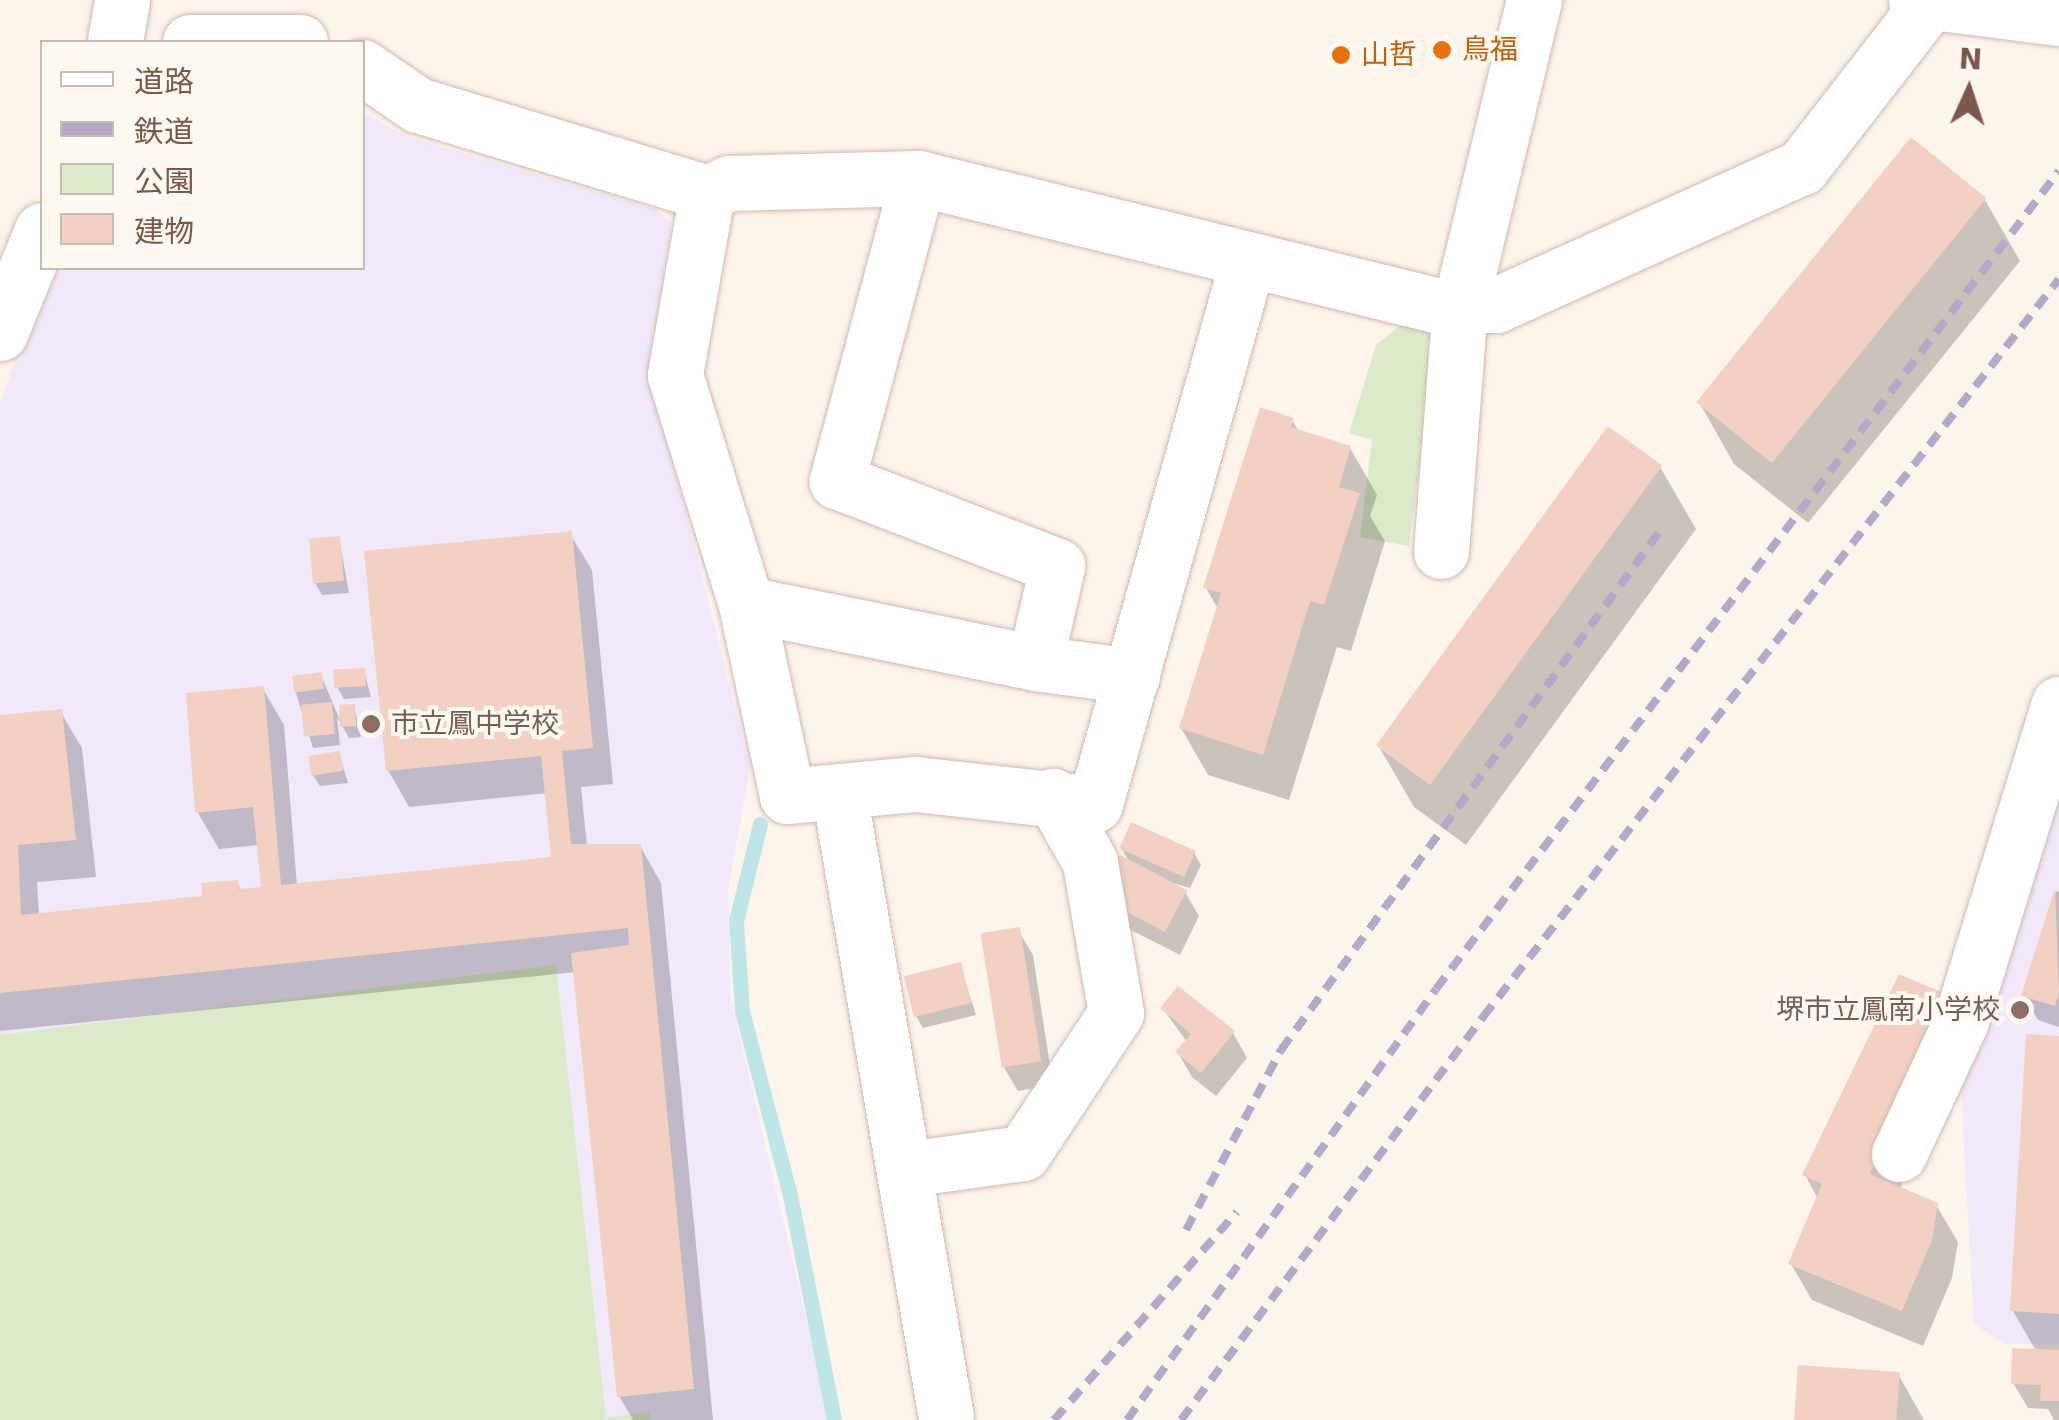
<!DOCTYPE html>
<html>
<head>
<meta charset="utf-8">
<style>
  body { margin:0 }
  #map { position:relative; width:2059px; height:1420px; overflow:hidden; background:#fdf4ec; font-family:"DejaVu Sans","Noto Sans JP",sans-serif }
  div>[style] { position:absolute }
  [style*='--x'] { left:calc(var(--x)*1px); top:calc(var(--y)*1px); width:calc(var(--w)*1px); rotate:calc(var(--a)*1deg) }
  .education>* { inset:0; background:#f1e8fa }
  .green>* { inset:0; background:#dbebc9 }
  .shadow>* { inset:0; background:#0003 }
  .stream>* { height:15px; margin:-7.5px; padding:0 7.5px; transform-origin:7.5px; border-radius:7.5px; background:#bfe6e7 }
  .building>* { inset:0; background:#f2d1c3; transform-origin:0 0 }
  .roads { filter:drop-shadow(0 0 2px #d0bab0) drop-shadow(0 0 2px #d0bab0) }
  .minor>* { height:55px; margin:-27.5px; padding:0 27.5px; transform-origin:27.5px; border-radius:27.5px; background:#fff }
  .rail>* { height:8px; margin-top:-4px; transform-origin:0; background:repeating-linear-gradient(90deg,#b6a8c8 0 15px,transparent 0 25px) }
  .dots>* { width:28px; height:28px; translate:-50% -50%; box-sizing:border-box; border:5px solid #fff9f2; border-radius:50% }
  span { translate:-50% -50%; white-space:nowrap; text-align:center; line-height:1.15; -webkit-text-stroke:8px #fff9f2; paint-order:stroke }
  .food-label { font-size:28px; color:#c56008 }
  .left { translate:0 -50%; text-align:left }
  .education-label { font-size:28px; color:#785e54 }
  .right { translate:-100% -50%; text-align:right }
  .legend { position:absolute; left:40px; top:40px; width:325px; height:230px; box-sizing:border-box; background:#fff9f2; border:2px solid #c9b9b0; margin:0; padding:12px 18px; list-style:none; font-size:30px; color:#79584d }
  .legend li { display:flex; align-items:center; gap:20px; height:50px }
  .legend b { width:50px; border:2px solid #c9b9b0 }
  .north { position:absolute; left:1919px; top:40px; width:100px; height:100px; -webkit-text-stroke:8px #fff9f2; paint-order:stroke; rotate:3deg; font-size:28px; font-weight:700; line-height:40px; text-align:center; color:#79584d }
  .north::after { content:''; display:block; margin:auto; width:35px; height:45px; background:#79584d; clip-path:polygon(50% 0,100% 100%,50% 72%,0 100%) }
</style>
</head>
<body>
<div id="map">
  <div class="education">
    <i style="clip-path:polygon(363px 112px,405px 136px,657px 210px,671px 222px,652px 377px,750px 767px,728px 891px,730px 995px,830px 1420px,0 1420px,0 404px,34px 308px,56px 268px,362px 268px)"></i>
    <i style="clip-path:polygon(2059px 777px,2059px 1344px,2005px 1344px,1974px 1324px,1961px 1094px,2002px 925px)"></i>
  </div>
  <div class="green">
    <i style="clip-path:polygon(1401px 325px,1436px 332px,1409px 546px,1360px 537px,1372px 440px,1349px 433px,1376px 345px)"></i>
    <i style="clip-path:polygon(556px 965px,606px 1418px,649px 1412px,650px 1420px,0 1420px,0 1035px)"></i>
  </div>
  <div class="shadow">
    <i style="clip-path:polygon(1985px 200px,2020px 261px,1808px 523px,1734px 464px,1699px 402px)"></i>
    <i style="clip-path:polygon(1292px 420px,1299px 432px,1350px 448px,1377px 495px,1370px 516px,1385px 541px,1351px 651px,1337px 647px,1289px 800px,1208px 775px,1181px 728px,1218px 609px,1206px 588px)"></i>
    <i style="clip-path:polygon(1660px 467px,1696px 529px,1466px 845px,1414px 807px,1378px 745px)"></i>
    <i style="clip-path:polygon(570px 534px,592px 570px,613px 784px,581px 787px,587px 847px,640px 846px,661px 883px,713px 1420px,633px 1420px,619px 1396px,576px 972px,0 1031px,0 717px,60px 711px,82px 748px,96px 877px,37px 882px,39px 915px,205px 898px,237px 882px,242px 892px,264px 889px,259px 845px,219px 849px,198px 813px,263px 689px,284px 725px,297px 886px,554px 859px,548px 793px,409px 807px,388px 770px)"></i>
    <i style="clip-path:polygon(339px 538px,349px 593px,322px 595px,315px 583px)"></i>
    <i style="clip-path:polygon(364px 671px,371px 697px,344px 699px,337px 687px)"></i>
    <i style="clip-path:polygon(321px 675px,342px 725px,354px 706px,361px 737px,349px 738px,337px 717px,340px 745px,313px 748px,295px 690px)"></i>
    <i style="clip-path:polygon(339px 754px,348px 783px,320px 786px,313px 775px)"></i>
    <i style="clip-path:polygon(1121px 848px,1194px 853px,1201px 865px,1190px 888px,1163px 880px,1185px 892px,1199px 916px,1180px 955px,1129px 929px,1115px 904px,1130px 863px)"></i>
    <i style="clip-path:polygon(2056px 891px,2059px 892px,2059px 1027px,2038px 1020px,2024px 996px)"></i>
    <i style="clip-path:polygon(1018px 930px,1033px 955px,1053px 1085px,1018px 1091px,1003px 1066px)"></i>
    <i style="clip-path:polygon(960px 965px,976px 1015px,923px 1028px,916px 1016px)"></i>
    <i style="clip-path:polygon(1163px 1009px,1233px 1033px,1247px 1058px,1216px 1096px,1192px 1077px,1178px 1053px,1187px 1042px)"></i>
    <i style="clip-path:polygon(1966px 1032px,1900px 1189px,1936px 1205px,1958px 1242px,1952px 1278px,1923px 1346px,1812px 1300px,1791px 1264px,1818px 1199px,1805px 1175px)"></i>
    <i style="clip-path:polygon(2059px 1039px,2059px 1420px,2054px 1420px,2048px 1409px,2028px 1408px,2013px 1383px,2036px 1351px,2013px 1311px)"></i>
    <i style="clip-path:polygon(1898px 1374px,1924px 1420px,1796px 1420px)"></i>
  </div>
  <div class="stream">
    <i style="--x:760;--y:824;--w:100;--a:103.9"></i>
    <i style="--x:736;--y:921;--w:90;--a:86.2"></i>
    <i style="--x:742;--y:1011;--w:190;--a:75.4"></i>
    <i style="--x:790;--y:1195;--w:229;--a:78.9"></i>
  </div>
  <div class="building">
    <i style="left:1911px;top:137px;width:97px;height:341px;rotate:39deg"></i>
    <i style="clip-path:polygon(1260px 407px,1294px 418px,1291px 427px,1351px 446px,1339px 487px,1360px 493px,1324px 605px,1310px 601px,1263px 755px,1179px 728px,1221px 593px,1203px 588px)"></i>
    <i style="left:1608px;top:426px;width:67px;height:395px;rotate:36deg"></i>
    <i style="clip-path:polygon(572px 531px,593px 748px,562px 751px,571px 844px,641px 844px,694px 1389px,617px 1397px,571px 953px,629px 945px,628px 928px,0 993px,0 715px,62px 709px,76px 840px,18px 845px,21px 915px,202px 896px,201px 883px,238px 880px,239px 889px,261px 887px,253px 807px,195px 813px,186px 693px,264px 686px,281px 885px,551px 857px,541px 756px,386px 771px,364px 551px)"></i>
    <i style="left:340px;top:536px;width:45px;height:31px;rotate:85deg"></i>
    <i style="left:365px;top:668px;width:18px;height:32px;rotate:87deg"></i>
    <i style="left:322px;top:672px;width:17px;height:30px;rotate:83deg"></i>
    <i style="left:332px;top:702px;width:32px;height:31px;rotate:85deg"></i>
    <i style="left:355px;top:704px;width:22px;height:16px;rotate:87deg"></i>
    <i style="left:340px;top:751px;width:20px;height:32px;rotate:81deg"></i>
    <i style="left:1131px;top:822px;width:71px;height:29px;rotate:24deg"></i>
    <i style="clip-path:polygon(1120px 855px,1187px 890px,1165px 932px,1112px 904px,1107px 880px)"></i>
    <i style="clip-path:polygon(2055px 888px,2059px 992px,2055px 1006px,2021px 996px)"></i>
    <i style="left:1020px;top:927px;width:136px;height:40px;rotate:81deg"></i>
    <i style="left:961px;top:962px;width:42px;height:59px;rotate:76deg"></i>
    <i style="clip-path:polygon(1899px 974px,1946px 994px,1870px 1174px,1938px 1203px,1932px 1240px,1902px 1311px,1788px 1264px,1822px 1184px,1802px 1175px)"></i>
    <i style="clip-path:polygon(1178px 986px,1235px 1031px,1201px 1073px,1175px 1052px,1191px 1034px,1160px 1008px)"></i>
    <i style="clip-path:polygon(2026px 1034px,2059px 1036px,2059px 1314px,2010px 1311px)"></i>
    <i style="clip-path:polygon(2012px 1348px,2059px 1350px,2059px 1401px,2040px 1401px,2041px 1385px,2011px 1384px)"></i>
    <i style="left:1798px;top:1365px;width:102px;height:55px;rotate:4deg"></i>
  </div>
  <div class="roads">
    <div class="minor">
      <i style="--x:1916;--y:0;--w:144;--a:7.2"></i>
      <i style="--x:115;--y:42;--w:43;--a:-80.5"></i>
      <i style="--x:190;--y:42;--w:110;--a:0"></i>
      <i style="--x:362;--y:67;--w:68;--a:34.2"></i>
      <i style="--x:418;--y:105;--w:302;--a:16.9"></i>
      <i style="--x:707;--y:193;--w:24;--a:-24"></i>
      <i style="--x:729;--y:183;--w:189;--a:-1.5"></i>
      <i style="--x:918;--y:178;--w:532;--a:13.8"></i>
      <i style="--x:1435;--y:305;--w:61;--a:0"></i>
      <i style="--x:1496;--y:305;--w:336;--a:-24.3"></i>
      <i style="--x:1802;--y:167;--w:209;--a:-52.2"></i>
      <i style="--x:918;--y:178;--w:314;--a:105"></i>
      <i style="--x:837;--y:481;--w:236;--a:21.1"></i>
      <i style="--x:1057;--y:566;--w:99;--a:102.8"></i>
      <i style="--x:707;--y:193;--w:185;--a:100"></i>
      <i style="--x:675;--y:375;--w:240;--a:72.8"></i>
      <i style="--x:746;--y:604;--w:295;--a:11.5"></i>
      <i style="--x:1035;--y:663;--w:98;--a:7.6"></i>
      <i style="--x:0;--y:333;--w:111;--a:-67.8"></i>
      <i style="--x:1441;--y:551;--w:246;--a:-85.6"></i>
      <i style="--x:1460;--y:306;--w:315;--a:-76.4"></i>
      <i style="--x:746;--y:604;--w:196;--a:77.9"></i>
      <i style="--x:787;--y:796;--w:129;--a:-5.4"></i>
      <i style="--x:915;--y:784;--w:181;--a:6.3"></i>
      <i style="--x:1095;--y:804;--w:562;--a:-74.31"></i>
      <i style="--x:839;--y:792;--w:634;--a:80.29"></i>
      <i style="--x:1899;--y:1154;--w:145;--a:-65"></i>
      <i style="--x:1960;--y:1023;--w:334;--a:-72.8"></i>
      <i style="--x:907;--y:1169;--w:117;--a:-7.9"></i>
      <i style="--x:1023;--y:1153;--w:168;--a:-56.4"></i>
      <i style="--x:1116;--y:1013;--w:153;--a:-99.8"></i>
      <i style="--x:1090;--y:862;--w:76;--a:-119.3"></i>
    </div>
  </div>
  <div class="rail">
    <i style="--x:1186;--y:1230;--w:204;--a:-62.2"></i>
    <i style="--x:1281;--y:1050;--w:641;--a:-53.88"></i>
    <i style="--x:1054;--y:1420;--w:277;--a:-48.7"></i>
    <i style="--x:1127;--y:1420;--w:530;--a:-54.36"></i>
    <i style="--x:1436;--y:989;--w:1028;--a:-52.71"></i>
    <i style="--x:1181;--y:1420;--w:504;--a:-53.15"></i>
    <i style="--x:1483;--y:1017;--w:936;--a:-52.03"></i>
  </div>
  <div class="dots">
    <i style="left:1442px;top:50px;background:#e8710a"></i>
    <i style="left:1341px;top:55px;background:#e8710a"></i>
    <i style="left:371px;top:724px;background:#8d6e63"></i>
    <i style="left:2020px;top:1010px;background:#8d6e63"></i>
  </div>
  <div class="food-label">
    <span class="left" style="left:1462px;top:50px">鳥福</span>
    <span class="left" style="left:1361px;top:55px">山哲</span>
  </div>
  <div class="education-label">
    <span class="left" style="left:391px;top:724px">市立鳳中学校</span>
    <span class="right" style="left:2000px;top:1010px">堺市立鳳南小学校</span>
  </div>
  <ul class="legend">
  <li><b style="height:12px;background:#fff"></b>道路</li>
  <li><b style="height:12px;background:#b6a8c8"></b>鉄道</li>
  <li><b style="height:28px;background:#dbebc9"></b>公園</li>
  <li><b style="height:28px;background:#f2d1c3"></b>建物</li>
  </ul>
  <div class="north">N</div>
</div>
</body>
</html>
